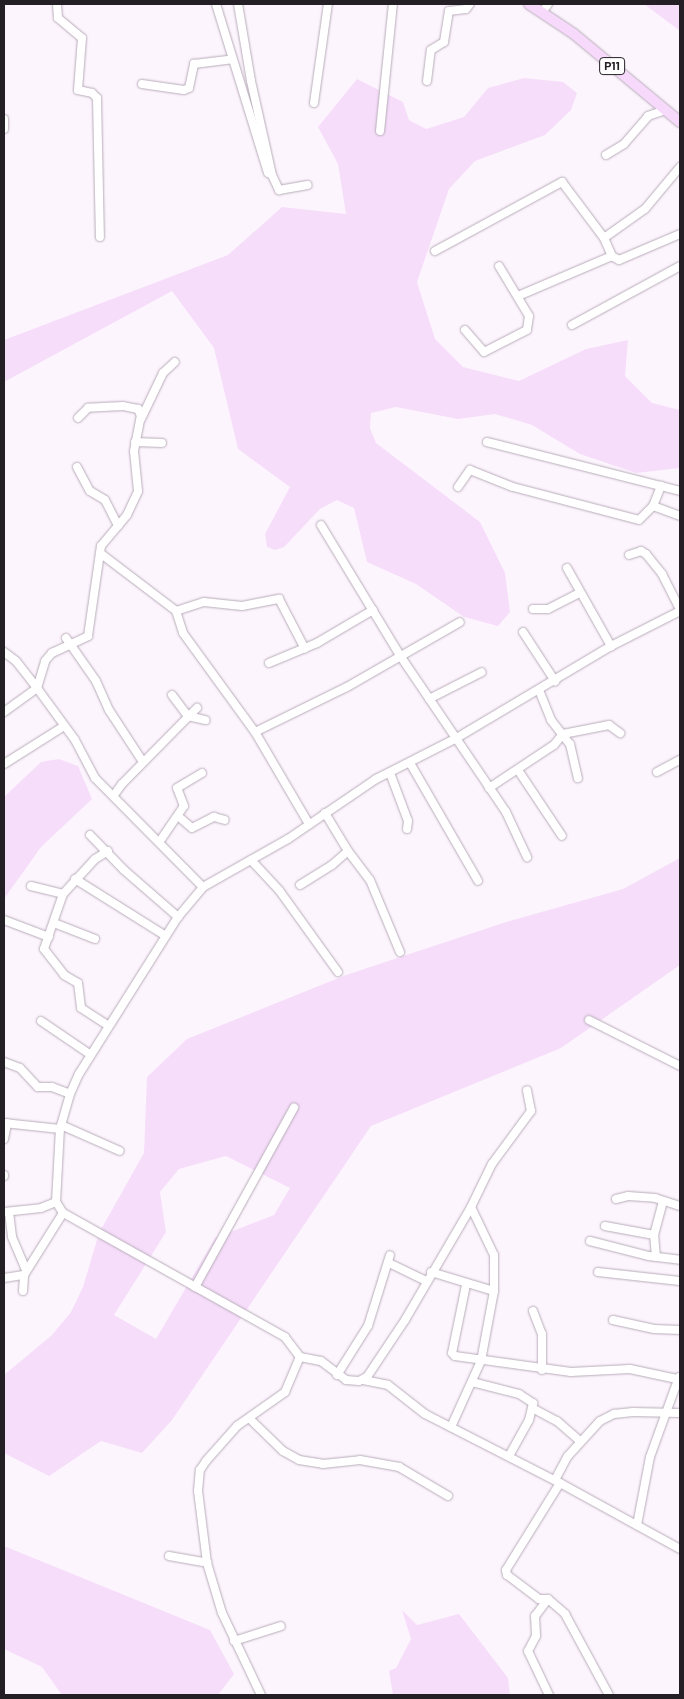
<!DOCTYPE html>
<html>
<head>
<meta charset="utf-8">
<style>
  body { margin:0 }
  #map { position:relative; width:684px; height:1699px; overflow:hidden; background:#fdf5fe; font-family:Barlow,sans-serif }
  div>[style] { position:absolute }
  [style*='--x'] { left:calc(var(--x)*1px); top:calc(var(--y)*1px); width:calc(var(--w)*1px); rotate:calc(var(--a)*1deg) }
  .green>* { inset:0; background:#f6ddfa }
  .roads { filter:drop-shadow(0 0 1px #b7acb9) drop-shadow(0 0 1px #b7acb9) }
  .minor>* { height:8px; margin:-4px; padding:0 4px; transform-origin:4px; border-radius:4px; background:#fff }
  .major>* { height:10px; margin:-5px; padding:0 5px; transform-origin:5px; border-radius:5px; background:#f7dafb }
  span { translate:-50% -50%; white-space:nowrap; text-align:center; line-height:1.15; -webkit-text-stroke:4px #fff; paint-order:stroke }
  .shield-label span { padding:1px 4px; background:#fff; border:1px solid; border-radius:4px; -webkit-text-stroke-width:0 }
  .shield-label { font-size:12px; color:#231f24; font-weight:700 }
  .frame { position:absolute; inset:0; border:5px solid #231f24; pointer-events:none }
</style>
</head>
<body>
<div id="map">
  <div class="green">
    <i style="clip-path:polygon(644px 4px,680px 4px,680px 31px)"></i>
    <i style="clip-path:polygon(524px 78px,563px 82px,577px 93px,571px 110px,545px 135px,475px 161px,449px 189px,417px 282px,435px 339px,463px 367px,519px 381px,586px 349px,628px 340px,625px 376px,652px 403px,680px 410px,680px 468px,636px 473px,580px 454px,532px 425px,495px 414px,458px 419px,396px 407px,371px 413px,370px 428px,376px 443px,480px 522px,505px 573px,510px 612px,498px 626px,464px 617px,416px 584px,367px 562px,354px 508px,337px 500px,320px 509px,284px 547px,275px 550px,267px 547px,265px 534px,290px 487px,238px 449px,214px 348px,172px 291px,4px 382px,4px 340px,228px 255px,282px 207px,346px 214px,338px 164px,318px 127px,357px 79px,403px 102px,409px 120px,426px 129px,464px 117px,488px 88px)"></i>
    <i style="clip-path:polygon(59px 759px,78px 766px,92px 799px,41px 847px,4px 899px,4px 797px,41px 762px)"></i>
    <i style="clip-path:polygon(evenodd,680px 858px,680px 965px,561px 1048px,371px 1126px,172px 1420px,142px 1453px,101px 1441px,49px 1476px,4px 1453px,4px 1375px,52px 1335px,71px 1312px,83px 1287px,99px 1233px,144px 1153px,147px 1077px,187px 1039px,346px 975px,506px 922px,623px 889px,680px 858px,226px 1156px,290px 1188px,274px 1215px,215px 1238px,156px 1339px,114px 1315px,166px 1232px,160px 1192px,179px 1169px,226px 1156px)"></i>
    <i style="clip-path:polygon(4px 1546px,210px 1630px,234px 1674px,218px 1695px,62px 1695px,42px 1667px,4px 1649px)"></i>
    <i style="clip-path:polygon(402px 1610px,417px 1625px,459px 1614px,508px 1678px,510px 1695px,393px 1695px,389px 1671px,396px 1668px,411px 1639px)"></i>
  </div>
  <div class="roads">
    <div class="minor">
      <i style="--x:57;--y:4;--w:14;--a:86"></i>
      <i style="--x:58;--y:18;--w:31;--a:40"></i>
      <i style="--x:82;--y:38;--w:52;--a:94.4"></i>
      <i style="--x:78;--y:90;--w:14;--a:12"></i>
      <i style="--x:92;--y:93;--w:7;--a:45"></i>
      <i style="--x:97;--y:98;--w:139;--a:88.8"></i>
      <i style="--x:216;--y:4;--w:177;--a:72.9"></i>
      <i style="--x:238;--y:4;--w:78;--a:80.4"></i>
      <i style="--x:251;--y:81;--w:96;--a:77.4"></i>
      <i style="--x:272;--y:175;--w:17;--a:65"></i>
      <i style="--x:279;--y:190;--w:29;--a:-10"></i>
      <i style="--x:543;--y:11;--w:9;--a:-54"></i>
      <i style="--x:427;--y:81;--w:31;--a:-83"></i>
      <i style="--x:431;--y:50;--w:15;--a:-32"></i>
      <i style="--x:444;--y:42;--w:31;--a:-81"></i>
      <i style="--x:449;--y:11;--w:17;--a:-7"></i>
      <i style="--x:466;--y:9;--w:6;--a:-51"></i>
      <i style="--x:142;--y:84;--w:42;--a:8.1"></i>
      <i style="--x:184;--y:90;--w:5;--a:-22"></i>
      <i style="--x:189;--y:88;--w:25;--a:-78"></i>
      <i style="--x:194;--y:64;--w:38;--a:-7"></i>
      <i style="--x:314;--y:103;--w:100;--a:-82"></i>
      <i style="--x:4;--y:119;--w:10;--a:90"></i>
      <i style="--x:380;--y:131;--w:128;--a:-84.2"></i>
      <i style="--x:606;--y:155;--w:21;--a:-31"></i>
      <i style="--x:624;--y:144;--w:37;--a:-49"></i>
      <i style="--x:648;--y:116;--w:18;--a:-19"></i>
      <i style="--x:604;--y:238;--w:50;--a:-35.3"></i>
      <i style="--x:645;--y:209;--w:55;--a:-50.2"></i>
      <i style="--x:435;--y:251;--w:145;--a:-28.5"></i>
      <i style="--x:562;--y:182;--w:70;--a:53.1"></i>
      <i style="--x:604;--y:238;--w:20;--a:66"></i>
      <i style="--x:612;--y:256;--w:8;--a:30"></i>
      <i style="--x:619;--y:260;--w:66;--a:-23.1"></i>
      <i style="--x:518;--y:296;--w:102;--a:-23.1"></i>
      <i style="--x:572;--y:325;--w:123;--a:-28.6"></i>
      <i style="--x:465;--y:330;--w:29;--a:49"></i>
      <i style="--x:484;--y:352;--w:48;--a:-27.1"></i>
      <i style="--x:527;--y:330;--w:14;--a:-82"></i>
      <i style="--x:529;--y:316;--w:58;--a:-121"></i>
      <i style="--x:141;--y:419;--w:51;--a:-64.4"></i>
      <i style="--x:163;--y:373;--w:16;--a:-43"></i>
      <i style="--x:135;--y:442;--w:27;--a:2"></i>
      <i style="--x:487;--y:442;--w:199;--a:14.2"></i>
      <i style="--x:77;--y:467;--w:27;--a:62"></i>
      <i style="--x:90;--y:491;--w:17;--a:31"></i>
      <i style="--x:105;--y:500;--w:29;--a:63"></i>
      <i style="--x:458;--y:487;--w:21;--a:-55"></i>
      <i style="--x:470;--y:470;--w:46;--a:21.6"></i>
      <i style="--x:513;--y:487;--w:130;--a:14.7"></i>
      <i style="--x:639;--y:520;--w:20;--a:-45"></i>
      <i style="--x:653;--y:506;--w:22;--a:-68"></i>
      <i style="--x:653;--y:506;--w:29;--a:20"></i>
      <i style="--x:321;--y:525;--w:154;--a:58.8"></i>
      <i style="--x:401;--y:657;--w:187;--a:55.9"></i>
      <i style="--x:506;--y:812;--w:50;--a:65"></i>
      <i style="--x:100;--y:553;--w:96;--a:37.3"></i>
      <i style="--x:176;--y:611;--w:23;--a:72"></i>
      <i style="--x:183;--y:633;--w:122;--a:54"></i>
      <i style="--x:255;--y:732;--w:107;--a:59.6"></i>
      <i style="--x:629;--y:555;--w:13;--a:-18"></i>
      <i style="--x:641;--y:551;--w:6;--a:31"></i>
      <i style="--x:646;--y:554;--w:26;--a:51"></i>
      <i style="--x:662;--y:574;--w:39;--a:63"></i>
      <i style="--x:567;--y:568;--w:90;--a:60.6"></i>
      <i style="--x:533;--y:609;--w:15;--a:0"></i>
      <i style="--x:548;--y:609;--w:36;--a:-27"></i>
      <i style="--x:176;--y:611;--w:29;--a:-18"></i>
      <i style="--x:204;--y:602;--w:38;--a:6"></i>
      <i style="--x:242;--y:606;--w:38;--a:-11"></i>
      <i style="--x:279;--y:599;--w:56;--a:62.5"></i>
      <i style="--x:523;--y:632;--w:59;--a:56.9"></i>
      <i style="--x:66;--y:638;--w:52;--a:55.1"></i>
      <i style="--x:96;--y:681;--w:32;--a:66"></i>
      <i style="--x:109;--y:710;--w:62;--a:56.8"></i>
      <i style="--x:4;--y:652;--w:15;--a:37"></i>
      <i style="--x:16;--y:661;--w:34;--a:52"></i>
      <i style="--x:37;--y:688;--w:64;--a:53.8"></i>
      <i style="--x:75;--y:740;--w:43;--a:62.2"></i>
      <i style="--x:95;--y:778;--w:153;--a:45.3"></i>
      <i style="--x:269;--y:663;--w:52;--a:-22.6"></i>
      <i style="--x:317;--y:643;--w:65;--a:-30.5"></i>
      <i style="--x:539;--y:690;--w:32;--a:68"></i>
      <i style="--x:551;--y:720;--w:31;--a:52"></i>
      <i style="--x:570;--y:744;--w:35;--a:77"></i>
      <i style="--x:172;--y:695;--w:26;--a:53"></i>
      <i style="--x:188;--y:716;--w:18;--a:13"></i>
      <i style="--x:429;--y:699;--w:59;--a:-27"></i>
      <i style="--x:4;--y:712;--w:41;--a:-36"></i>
      <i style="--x:37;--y:688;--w:28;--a:-73"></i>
      <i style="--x:45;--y:661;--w:11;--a:-49"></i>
      <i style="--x:52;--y:653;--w:40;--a:-25"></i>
      <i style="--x:88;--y:636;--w:91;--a:-81.8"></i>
      <i style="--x:101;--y:546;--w:40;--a:-50"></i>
      <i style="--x:127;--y:515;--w:26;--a:-65"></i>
      <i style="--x:138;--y:491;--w:40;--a:-95.7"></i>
      <i style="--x:134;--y:451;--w:36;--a:-79"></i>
      <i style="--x:141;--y:416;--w:8;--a:-113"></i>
      <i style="--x:138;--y:409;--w:15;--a:-169"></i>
      <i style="--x:123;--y:406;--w:35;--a:177"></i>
      <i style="--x:88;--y:408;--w:14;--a:135"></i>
      <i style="--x:255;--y:732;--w:102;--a:-26.1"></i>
      <i style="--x:347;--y:687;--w:130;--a:-29.9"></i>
      <i style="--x:410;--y:763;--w:136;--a:60"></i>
      <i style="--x:4;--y:764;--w:71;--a:-32.3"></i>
      <i style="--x:518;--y:770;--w:79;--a:56.3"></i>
      <i style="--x:657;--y:772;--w:26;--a:-28"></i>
      <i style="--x:390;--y:773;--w:51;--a:69.4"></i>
      <i style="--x:408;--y:821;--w:8;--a:97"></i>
      <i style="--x:489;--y:788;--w:78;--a:-33.5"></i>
      <i style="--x:554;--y:745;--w:14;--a:-51"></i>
      <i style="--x:563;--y:734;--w:47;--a:-11.1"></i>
      <i style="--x:609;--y:725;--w:14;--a:36"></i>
      <i style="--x:114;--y:795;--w:14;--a:-54"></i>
      <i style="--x:122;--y:784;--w:107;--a:-45.4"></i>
      <i style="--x:325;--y:813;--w:44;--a:58.8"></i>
      <i style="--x:348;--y:851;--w:36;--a:53"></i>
      <i style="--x:370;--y:880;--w:78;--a:67.4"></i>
      <i style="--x:178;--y:816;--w:18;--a:41"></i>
      <i style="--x:192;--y:828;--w:25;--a:-27"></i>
      <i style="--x:214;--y:817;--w:11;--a:15"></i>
      <i style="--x:90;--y:835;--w:49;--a:45.8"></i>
      <i style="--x:124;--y:870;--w:72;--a:41"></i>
      <i style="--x:160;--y:841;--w:42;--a:-55.6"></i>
      <i style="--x:184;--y:806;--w:19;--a:-111"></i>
      <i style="--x:177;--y:788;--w:29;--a:-31"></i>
      <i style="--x:108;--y:851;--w:15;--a:148"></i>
      <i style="--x:95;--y:859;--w:47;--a:132.4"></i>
      <i style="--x:63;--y:894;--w:58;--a:109.1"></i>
      <i style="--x:44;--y:949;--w:33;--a:52"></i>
      <i style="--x:64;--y:975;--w:16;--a:30"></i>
      <i style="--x:78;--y:983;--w:25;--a:83"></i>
      <i style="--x:81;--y:1008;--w:33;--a:33"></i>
      <i style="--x:251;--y:860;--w:41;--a:47"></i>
      <i style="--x:279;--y:890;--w:101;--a:54.3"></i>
      <i style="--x:75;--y:879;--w:107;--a:32.1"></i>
      <i style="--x:300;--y:885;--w:38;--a:-32"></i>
      <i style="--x:332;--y:865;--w:21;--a:-41"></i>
      <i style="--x:31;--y:886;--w:33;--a:14"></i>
      <i style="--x:4;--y:920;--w:48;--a:20.7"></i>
      <i style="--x:54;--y:923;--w:44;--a:21.3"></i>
      <i style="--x:589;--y:1020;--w:102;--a:26.8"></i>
      <i style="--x:41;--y:1021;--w:60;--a:34.2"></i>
      <i style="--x:4;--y:1062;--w:17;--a:21"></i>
      <i style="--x:20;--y:1068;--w:26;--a:47"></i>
      <i style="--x:38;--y:1087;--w:14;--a:0"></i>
      <i style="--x:52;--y:1087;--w:19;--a:21"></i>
      <i style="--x:4;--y:1123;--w:56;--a:6.1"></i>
      <i style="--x:61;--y:1125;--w:64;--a:23.8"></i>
      <i style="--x:4;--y:1139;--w:16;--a:-79"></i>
      <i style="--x:4;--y:1175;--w:1;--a:90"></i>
      <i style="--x:616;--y:1199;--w:12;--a:-14"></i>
      <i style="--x:628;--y:1196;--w:27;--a:4"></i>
      <i style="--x:655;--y:1198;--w:26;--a:18"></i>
      <i style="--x:4;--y:1212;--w:37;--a:-6"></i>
      <i style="--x:41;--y:1208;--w:16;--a:-22"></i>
      <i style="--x:9;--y:1212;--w:25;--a:83"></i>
      <i style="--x:12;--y:1237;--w:36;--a:67"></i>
      <i style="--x:605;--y:1226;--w:50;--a:10.4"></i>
      <i style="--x:590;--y:1241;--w:61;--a:14.3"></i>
      <i style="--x:649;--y:1256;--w:31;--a:7"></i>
      <i style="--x:656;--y:1257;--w:22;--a:-95"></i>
      <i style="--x:654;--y:1235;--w:34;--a:-75"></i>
      <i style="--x:389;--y:1263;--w:41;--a:25.9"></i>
      <i style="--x:431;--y:1272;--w:66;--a:16.8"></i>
      <i style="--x:598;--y:1272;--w:82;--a:6.3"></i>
      <i style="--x:4;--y:1278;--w:20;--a:-9"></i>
      <i style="--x:24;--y:1275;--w:73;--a:-57.8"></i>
      <i style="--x:466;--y:1285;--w:69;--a:101.6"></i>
      <i style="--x:452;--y:1353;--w:4;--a:45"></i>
      <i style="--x:455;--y:1356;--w:117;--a:7.9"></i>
      <i style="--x:571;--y:1372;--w:59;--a:-2.9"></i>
      <i style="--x:630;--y:1369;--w:48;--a:12"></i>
      <i style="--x:195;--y:1287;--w:205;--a:-61.1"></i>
      <i style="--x:23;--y:1291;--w:16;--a:-86"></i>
      <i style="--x:533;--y:1311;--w:25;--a:69"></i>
      <i style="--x:542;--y:1334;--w:36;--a:90"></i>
      <i style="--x:613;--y:1320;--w:42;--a:12.4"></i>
      <i style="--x:654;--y:1329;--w:26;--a:2"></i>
      <i style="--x:300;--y:1357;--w:21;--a:11"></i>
      <i style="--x:321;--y:1361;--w:31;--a:37"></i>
      <i style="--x:346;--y:1380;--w:13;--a:4"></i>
      <i style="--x:359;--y:1381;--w:9;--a:-27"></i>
      <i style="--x:367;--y:1377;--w:69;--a:-56.3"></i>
      <i style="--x:405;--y:1320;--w:131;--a:-59.7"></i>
      <i style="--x:471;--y:1207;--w:48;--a:-64"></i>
      <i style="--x:492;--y:1164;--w:66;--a:-53.7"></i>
      <i style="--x:531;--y:1111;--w:21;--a:-101"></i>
      <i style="--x:337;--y:1375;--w:58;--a:-57.7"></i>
      <i style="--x:368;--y:1326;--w:74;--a:-72.8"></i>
      <i style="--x:363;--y:1380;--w:25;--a:11"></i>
      <i style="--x:388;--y:1385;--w:47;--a:38.1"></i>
      <i style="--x:425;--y:1414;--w:152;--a:27.1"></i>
      <i style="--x:560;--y:1483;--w:137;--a:28.8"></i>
      <i style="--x:472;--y:1382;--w:49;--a:14.3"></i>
      <i style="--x:519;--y:1394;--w:17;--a:33"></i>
      <i style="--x:533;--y:1403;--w:17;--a:103"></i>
      <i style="--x:529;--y:1420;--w:41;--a:119.1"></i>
      <i style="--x:534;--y:1409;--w:26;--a:28"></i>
      <i style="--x:557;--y:1421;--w:30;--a:41"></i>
      <i style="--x:250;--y:1419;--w:46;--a:44.1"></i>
      <i style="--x:283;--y:1451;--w:18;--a:29"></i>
      <i style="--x:299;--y:1460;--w:24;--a:9"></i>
      <i style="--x:323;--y:1464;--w:37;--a:-6"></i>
      <i style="--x:360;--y:1460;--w:40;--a:10"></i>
      <i style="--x:399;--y:1467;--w:57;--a:30.6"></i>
      <i style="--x:451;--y:1427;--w:72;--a:-65.6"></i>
      <i style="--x:481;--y:1361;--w:71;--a:-79.5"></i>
      <i style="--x:494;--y:1291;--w:36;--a:-90"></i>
      <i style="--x:494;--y:1255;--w:53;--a:-115.6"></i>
      <i style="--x:555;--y:1480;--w:27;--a:-62"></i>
      <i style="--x:568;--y:1456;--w:47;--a:-47.6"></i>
      <i style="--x:600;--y:1421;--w:16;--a:-27"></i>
      <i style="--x:614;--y:1414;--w:19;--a:-6"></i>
      <i style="--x:633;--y:1412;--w:47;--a:1.2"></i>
      <i style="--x:637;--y:1525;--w:69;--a:-79.2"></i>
      <i style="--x:650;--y:1457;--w:85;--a:-70.1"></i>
      <i style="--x:169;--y:1556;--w:39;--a:10"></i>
      <i style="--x:548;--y:1599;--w:9;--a:180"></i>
      <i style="--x:539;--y:1599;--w:40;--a:-143"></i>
      <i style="--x:507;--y:1575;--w:5;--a:-101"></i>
      <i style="--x:506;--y:1570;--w:102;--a:-58.2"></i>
      <i style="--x:548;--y:1599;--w:23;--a:41"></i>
      <i style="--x:565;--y:1614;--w:92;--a:61.5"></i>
      <i style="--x:548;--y:1599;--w:21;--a:127"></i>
      <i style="--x:535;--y:1616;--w:20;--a:87"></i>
      <i style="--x:536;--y:1636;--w:17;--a:118"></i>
      <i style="--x:528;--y:1651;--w:49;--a:64.5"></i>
      <i style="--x:234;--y:1641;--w:49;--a:-17.7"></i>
      <i style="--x:261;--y:1695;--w:91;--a:-115.4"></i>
      <i style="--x:222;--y:1613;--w:52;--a:-106.7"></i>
      <i style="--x:207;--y:1563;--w:73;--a:-97.1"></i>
      <i style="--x:198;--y:1491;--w:21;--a:-85"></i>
      <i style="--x:200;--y:1470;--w:11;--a:-56"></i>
      <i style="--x:206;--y:1461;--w:47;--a:-48.5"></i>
      <i style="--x:237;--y:1426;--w:59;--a:-35.3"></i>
      <i style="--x:285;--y:1392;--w:38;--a:-67"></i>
      <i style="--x:300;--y:1357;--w:25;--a:-127"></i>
      <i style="--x:285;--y:1337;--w:254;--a:-150.8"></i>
      <i style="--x:63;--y:1213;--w:13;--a:-122"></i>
      <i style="--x:56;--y:1202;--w:73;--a:-86.9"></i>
      <i style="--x:60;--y:1129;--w:36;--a:-74"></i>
      <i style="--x:70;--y:1094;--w:22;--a:-66"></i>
      <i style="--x:79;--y:1074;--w:186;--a:-57.8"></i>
      <i style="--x:178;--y:917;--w:39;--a:-50"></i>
      <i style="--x:203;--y:887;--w:98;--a:-29.5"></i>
      <i style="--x:288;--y:839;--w:107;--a:-34.3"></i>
      <i style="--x:376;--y:779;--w:89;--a:-26.9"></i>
      <i style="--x:455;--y:739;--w:182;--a:-30.8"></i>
      <i style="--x:611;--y:646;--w:77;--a:-26.9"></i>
    </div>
    <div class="major">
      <i style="--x:529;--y:4;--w:54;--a:33.7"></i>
      <i style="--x:574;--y:34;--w:138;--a:39.7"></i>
    </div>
  </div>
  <div class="shield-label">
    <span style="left:612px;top:66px">P11</span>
  </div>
  <div class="frame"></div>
</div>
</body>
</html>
